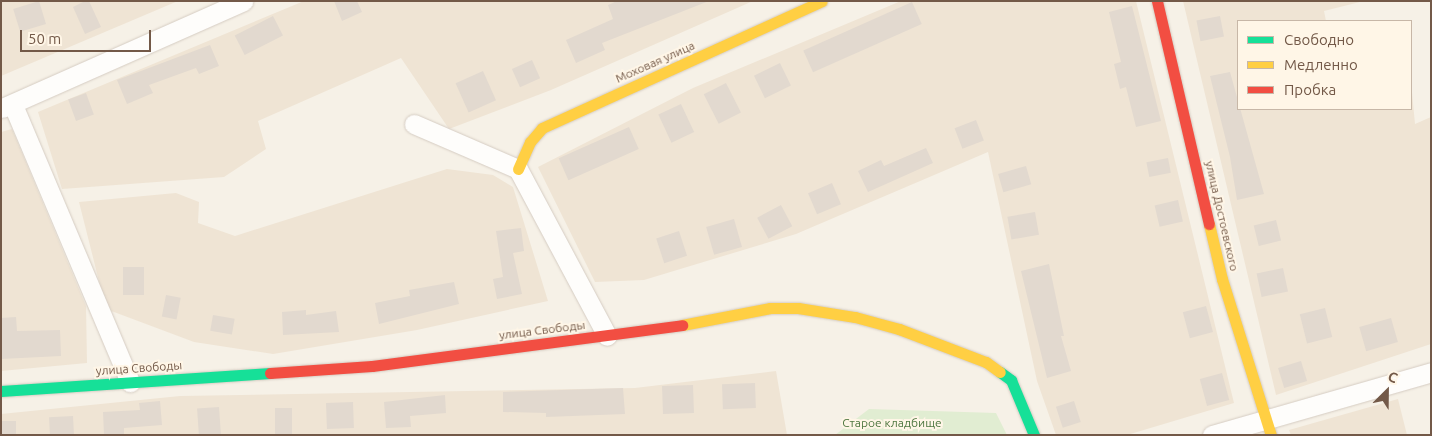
<!DOCTYPE html>
<html>
<head>
<meta charset="utf-8">
<style>
  body { margin:0 }
  #map { position:relative; width:1432px; height:436px; overflow:hidden; background:#f6f1e7; font-family:Ubuntu,sans-serif }
  div>[style] { position:absolute }
  [style*='--x'] { left:calc(var(--x)*1px); top:calc(var(--y)*1px); width:calc(var(--w)*1px); rotate:calc(var(--a)*1deg) }
  .residential>* { inset:0; background:#efe4d4 }
  .green>* { inset:0; background:#e1edd2 }
  .building>* { inset:0; background:#e2d9cf; transform-origin:0 0 }
  .roads { filter:drop-shadow(0 0 1px #d5ccc2) drop-shadow(0 0 1px #d5ccc2) }
  .street>* { height:19px; margin:-9.5px; padding:0 9.5px; transform-origin:9.5px; border-radius:9.5px; background:#fefdfb }
  .fast>* { height:11px; margin:-5.5px; padding:0 5.5px; transform-origin:5.5px; border-radius:5.5px; background:#16e098 }
  .slow>* { height:11px; margin:-5.5px; padding:0 5.5px; transform-origin:5.5px; border-radius:5.5px; background:#ffcf43 }
  .jam>* { height:11px; margin:-5.5px; padding:0 5.5px; transform-origin:5.5px; border-radius:5.5px; background:#f24e42 }
  span { translate:-50% -50%; white-space:nowrap; text-align:center; line-height:1.15; -webkit-text-stroke:4px #fff6e7; paint-order:stroke }
  .street-label { font-size:12px; color:#735948 }
  .park-label { font-size:12px; color:#507841 }
  .frame { position:absolute; inset:0; border:2px solid #735948; pointer-events:none }
  .legend { position:absolute; left:1237px; top:20px; width:175px; height:90px; box-sizing:border-box; background:#fff6e7; border:1px solid #c7b7a7; margin:0; padding:6px 9px; list-style:none; font-size:15px; color:#735948 }
  .legend li { display:flex; align-items:center; gap:10px; height:25px }
  .legend b { width:25px; border:1px solid #c7b7a7 }
  .north { position:absolute; left:1362px; top:366px; width:50px; height:50px; -webkit-text-stroke:4px #fff6e7; paint-order:stroke; rotate:23deg; font-size:14px; font-weight:700; line-height:20px; text-align:center; color:#735948 }
  .north::after { content:''; display:block; margin:auto; width:18px; height:22px; background:#735948; clip-path:polygon(50% 0,100% 100%,50% 72%,0 100%) }
  .scale { position:absolute; left:20px; top:30px; width:131px; height:22px; box-sizing:border-box; border:2px solid #735948; border-top:0; padding-left:6px; font-size:15px; line-height:18px; white-space:nowrap; color:#735948; -webkit-text-stroke:4px #fff6e7; paint-order:stroke }
</style>
</head>
<body>
<div id="map">
  <div class="residential">
    <i style="clip-path:polygon(1px 1px,178px 1px,1px 76px)"></i>
    <i style="clip-path:polygon(304px 1px,753px 1px,551px 90px,449px 129px,401px 58px,258px 121px,266px 149px,224px 177px,62px 189px,38px 112px)"></i>
    <i style="clip-path:polygon(901px 1px,1136px 1px,1234px 403px,1127px 435px,1056px 435px,1037px 381px,988px 152px,796px 234px,644px 280px,595px 282px,538px 167px,693px 88px)"></i>
    <i style="clip-path:polygon(1183px 1px,1364px 1px,1324px 11px,1326px 21px,1238px 21px,1238px 109px,1411px 109px,1411px 82px,1415px 124px,1431px 117px,1431px 344px,1276px 395px)"></i>
    <i style="clip-path:polygon(12px 129px,86px 306px,87px 363px,1px 371px,1px 132px)"></i>
    <i style="clip-path:polygon(447px 169px,493px 175px,513px 187px,548px 301px,417px 330px,273px 354px,194px 342px,106px 309px,79px 202px,176px 193px,199px 202px,198px 223px,235px 236px)"></i>
    <i style="clip-path:polygon(776px 371px,787px 435px,1px 435px,1px 414px,180px 396px,635px 388px)"></i>
    <i style="clip-path:polygon(1398px 399px,1407px 435px,1291px 435px,1289px 430px)"></i>
  </div>
  <div class="green">
    <i style="clip-path:polygon(869px 409px,996px 413px,1007px 435px,835px 435px)"></i>
  </div>
  <div class="building">
    <i style="left:39px;top:1px;width:24px;height:27px;rotate:73deg"></i>
    <i style="clip-path:polygon(85px 1px,89px 1px,101px 27px,85px 34px,73px 7px)"></i>
    <i style="clip-path:polygon(334px 1px,357px 1px,362px 12px,342px 21px)"></i>
    <i style="clip-path:polygon(617px 1px,709px 1px,602px 43px,605px 50px,576px 63px,566px 40px,613px 19px,608px 5px)"></i>
    <i style="left:912px;top:2px;width:24px;height:119px;rotate:66deg"></i>
    <i style="clip-path:polygon(1132px 6px,1161px 121px,1136px 127px,1126px 87px,1120px 89px,1114px 64px,1121px 62px,1109px 12px)"></i>
    <i style="left:273px;top:16px;width:22px;height:43px;rotate:63deg"></i>
    <i style="left:1220px;top:16px;width:21px;height:24px;rotate:79deg"></i>
    <i style="clip-path:polygon(210px 45px,219px 66px,199px 74px,196px 68px,149px 85px,153px 93px,127px 104px,117px 80px)"></i>
    <i style="left:532px;top:60px;width:20px;height:22px;rotate:66deg"></i>
    <i style="left:780px;top:63px;width:25px;height:29px;rotate:64deg"></i>
    <i style="left:483px;top:71px;width:32px;height:30px;rotate:66deg"></i>
    <i style="clip-path:polygon(1230px 72px,1264px 194px,1237px 200px,1230px 157px,1210px 76px)"></i>
    <i style="left:726px;top:83px;width:33px;height:25px;rotate:63deg"></i>
    <i style="left:86px;top:93px;width:23px;height:19px;rotate:70deg"></i>
    <i style="left:681px;top:104px;width:31px;height:25px;rotate:65deg"></i>
    <i style="left:976px;top:120px;width:22px;height:23px;rotate:69deg"></i>
    <i style="left:629px;top:127px;width:24px;height:77px;rotate:66deg"></i>
    <i style="clip-path:polygon(926px 148px,933px 163px,868px 192px,858px 171px,881px 160px,884px 166px)"></i>
    <i style="left:1168px;top:158px;width:15px;height:22px;rotate:79deg"></i>
    <i style="left:1026px;top:166px;width:19px;height:29px;rotate:74deg"></i>
    <i style="left:832px;top:183px;width:23px;height:26px;rotate:67deg"></i>
    <i style="left:1178px;top:200px;width:22px;height:24px;rotate:77deg"></i>
    <i style="left:781px;top:205px;width:24px;height:27px;rotate:62deg"></i>
    <i style="left:1035px;top:212px;width:23px;height:28px;rotate:80deg"></i>
    <i style="left:734px;top:219px;width:29px;height:29px;rotate:74deg"></i>
    <i style="left:1276px;top:220px;width:21px;height:23px;rotate:76deg"></i>
    <i style="clip-path:polygon(521px 228px,524px 251px,513px 253px,522px 294px,497px 299px,493px 279px,503px 277px,496px 231px)"></i>
    <i style="left:679px;top:231px;width:26px;height:24px;rotate:72deg"></i>
    <i style="clip-path:polygon(1049px 264px,1064px 336px,1061px 336px,1071px 371px,1047px 378px,1021px 271px)"></i>
    <i style="left:123px;top:267px;width:21px;height:28px"></i>
    <i style="left:1283px;top:268px;width:24px;height:27px;rotate:78deg"></i>
    <i style="clip-path:polygon(454px 282px,459px 304px,379px 324px,375px 303px,410px 296px,409px 290px)"></i>
    <i style="left:166px;top:295px;width:15px;height:22px;rotate:11deg"></i>
    <i style="left:1206px;top:306px;width:27px;height:24px;rotate:75deg"></i>
    <i style="left:1325px;top:308px;width:30px;height:26px;rotate:76deg"></i>
    <i style="clip-path:polygon(306px 310px,306px 315px,336px 311px,339px 332px,283px 335px,282px 312px)"></i>
    <i style="left:213px;top:315px;width:22px;height:16px;rotate:10deg"></i>
    <i style="clip-path:polygon(16px 317px,17px 331px,60px 330px,61px 356px,1px 359px,1px 318px)"></i>
    <i style="left:1391px;top:318px;width:25px;height:33px;rotate:74deg"></i>
    <i style="left:1301px;top:361px;width:21px;height:24px;rotate:73deg"></i>
    <i style="left:1222px;top:373px;width:28px;height:23px;rotate:75deg"></i>
    <i style="left:755px;top:383px;width:25px;height:33px;rotate:88deg"></i>
    <i style="left:693px;top:385px;width:28px;height:31px;rotate:88deg"></i>
    <i style="clip-path:polygon(623px 388px,625px 414px,546px 417px,546px 413px,503px 412px,503px 392px)"></i>
    <i style="clip-path:polygon(445px 395px,446px 413px,410px 416px,411px 427px,386px 428px,384px 402px)"></i>
    <i style="clip-path:polygon(160px 401px,162px 425px,124px 428px,124px 435px,104px 435px,103px 412px,140px 410px,139px 403px)"></i>
    <i style="left:1074px;top:401px;width:22px;height:19px;rotate:72deg"></i>
    <i style="left:353px;top:402px;width:26px;height:27px;rotate:88deg"></i>
    <i style="left:219px;top:407px;width:28px;height:22px;rotate:86deg"></i>
    <i style="left:275px;top:408px;width:17px;height:27px"></i>
    <i style="left:73px;top:416px;width:19px;height:24px;rotate:87deg"></i>
    <i style="left:1px;top:421px;width:15px;height:14px"></i>
  </div>
  <div class="roads">
    <div class="street">
      <i style="--x:13;--y:105;--w:301;--a:67.1"></i>
      <i style="--x:2;--y:108;--w:264;--a:-23.9"></i>
      <i style="--x:414;--y:124;--w:113;--a:23.4"></i>
      <i style="--x:518;--y:169;--w:189;--a:61.9"></i>
      <i style="--x:1212;--y:435;--w:228;--a:-16"></i>
    </div>
    <div class="fast">
      <i style="--x:1000;--y:372;--w:14;--a:36"></i>
      <i style="--x:1011;--y:380;--w:60;--a:67.3"></i>
      <i style="--x:1;--y:391;--w:270;--a:-3.8"></i>
    </div>
    <div class="slow">
      <i style="--x:518;--y:169;--w:30;--a:-66"></i>
      <i style="--x:530;--y:142;--w:18;--a:-49"></i>
      <i style="--x:542;--y:128;--w:307;--a:-24.4"></i>
      <i style="--x:1209;--y:224;--w:57;--a:76.7"></i>
      <i style="--x:1222;--y:279;--w:164;--a:72.6"></i>
      <i style="--x:682;--y:325;--w:90;--a:-10.9"></i>
      <i style="--x:770;--y:308;--w:28;--a:0"></i>
      <i style="--x:798;--y:308;--w:58;--a:9"></i>
      <i style="--x:855;--y:317;--w:46;--a:15.3"></i>
      <i style="--x:899;--y:329;--w:93;--a:20.8"></i>
      <i style="--x:986;--y:362;--w:17;--a:36"></i>
    </div>
    <div class="jam">
      <i style="--x:1157;--y:1;--w:229;--a:76.9"></i>
      <i style="--x:270;--y:373;--w:102;--a:-3.9"></i>
      <i style="--x:372;--y:366;--w:313;--a:-7.5"></i>
    </div>
  </div>
  <div class="street-label">
    <span style="left:655px;top:62px;rotate:-24deg">Моховая улица</span>
    <span style="left:1222px;top:216px;rotate:77deg">улица Достоевского</span>
    <span style="left:542px;top:330px;rotate:-7deg">улица Свободы</span>
    <span style="left:139px;top:368px;rotate:-4deg">улица Свободы</span>
  </div>
  <div class="park-label">
    <span style="left:892px;top:423px">Старое кладбище</span>
  </div>
  <div class="frame"></div>
  <ul class="legend">
  <li><b style="height:6px;background:#16e098"></b>Свободно</li>
  <li><b style="height:6px;background:#ffcf43"></b>Медленно</li>
  <li><b style="height:6px;background:#f24e42"></b>Пробка</li>
  </ul>
  <div class="north">С</div>
  <div class="scale">50 m</div>
</div>
</body>
</html>
